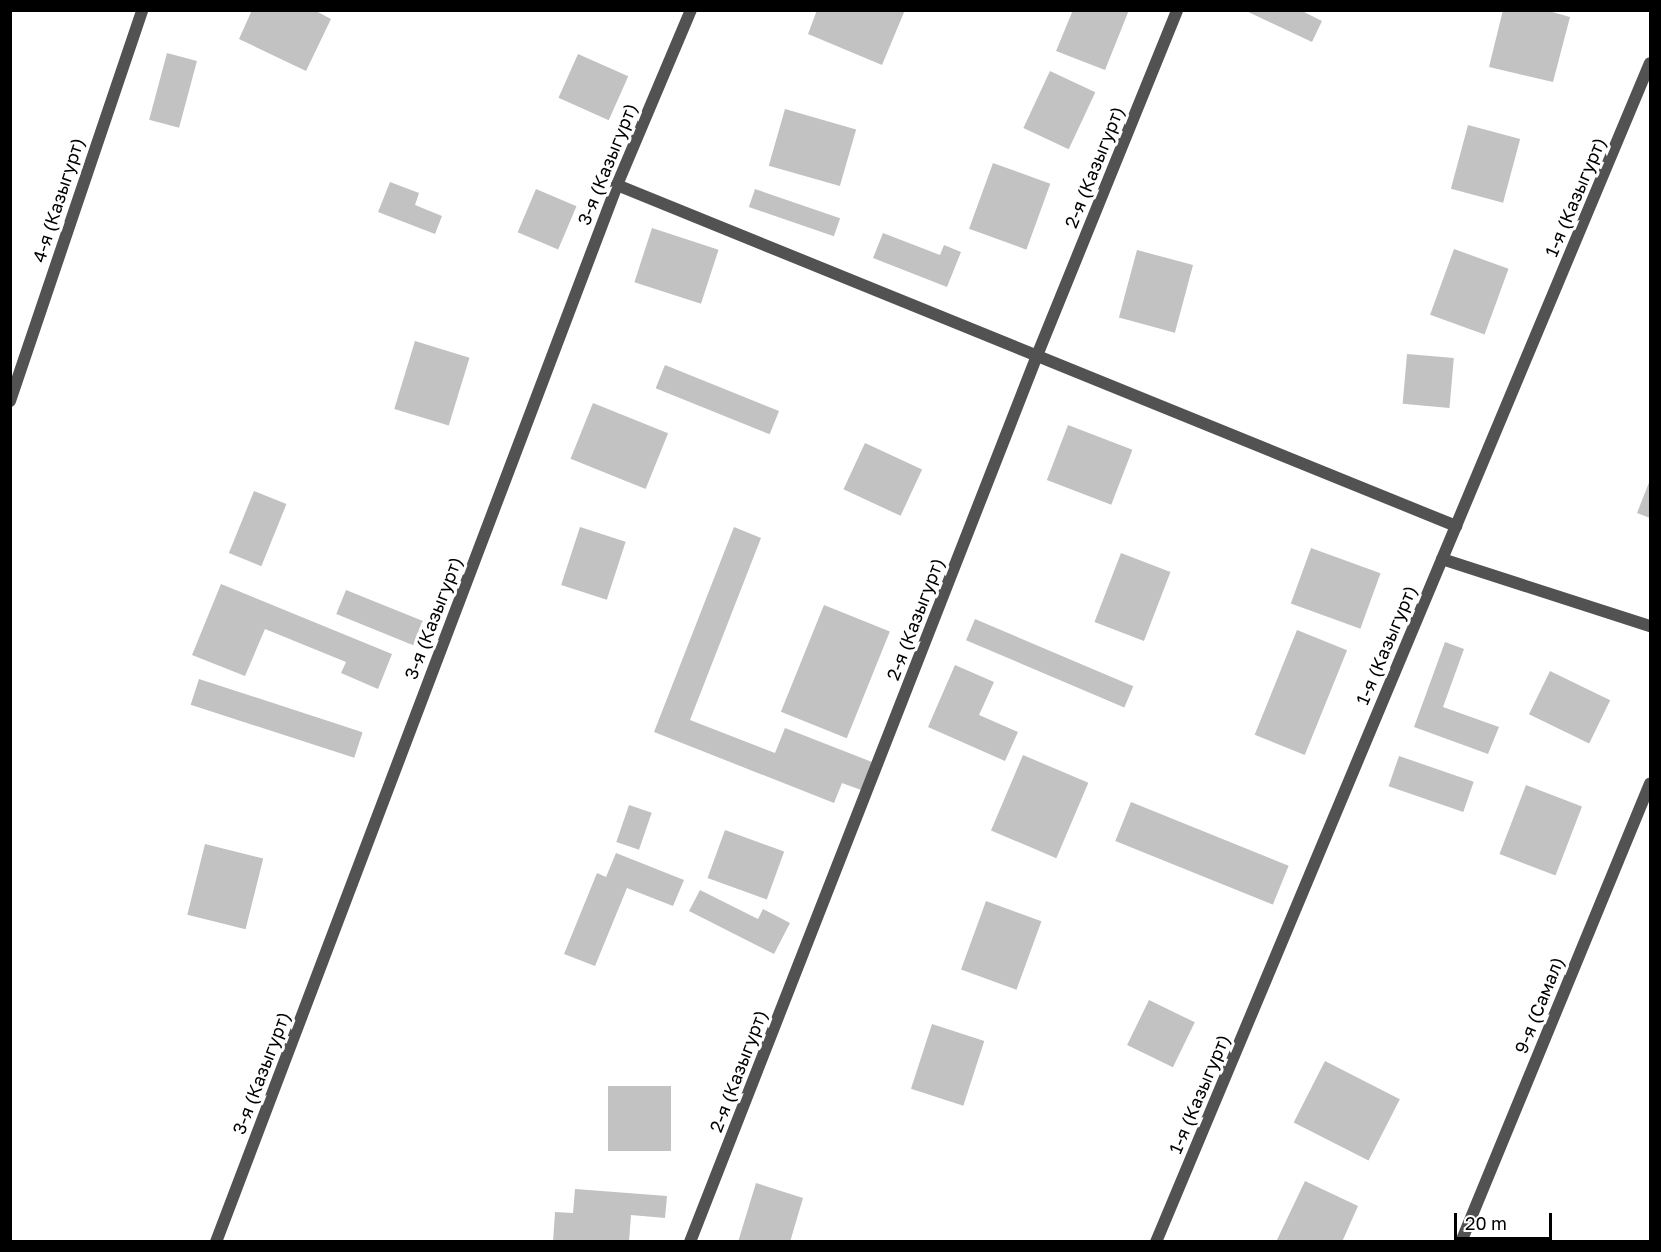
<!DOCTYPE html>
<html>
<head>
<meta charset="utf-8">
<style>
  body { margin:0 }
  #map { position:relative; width:1661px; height:1252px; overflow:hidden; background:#fff; font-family:"Golos Text",sans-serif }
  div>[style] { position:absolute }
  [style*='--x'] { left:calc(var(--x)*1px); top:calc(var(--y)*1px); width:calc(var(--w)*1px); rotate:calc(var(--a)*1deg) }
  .building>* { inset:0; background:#c2c2c2; transform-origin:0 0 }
  .minor>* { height:12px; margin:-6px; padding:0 6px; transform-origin:6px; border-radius:6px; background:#525252 }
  span { translate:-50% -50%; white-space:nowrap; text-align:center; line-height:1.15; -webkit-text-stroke:6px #fff; paint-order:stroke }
  .street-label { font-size:18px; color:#000 }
  .frame { position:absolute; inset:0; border:12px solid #000; pointer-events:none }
  .scale { position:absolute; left:1454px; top:1213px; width:98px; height:27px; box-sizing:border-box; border:3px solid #000; border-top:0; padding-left:8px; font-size:18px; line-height:21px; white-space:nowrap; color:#000; -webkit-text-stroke:4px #fff; paint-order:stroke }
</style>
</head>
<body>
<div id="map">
  <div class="building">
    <i style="clip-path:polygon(252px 10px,314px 10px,331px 19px,306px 71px,239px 39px)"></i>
    <i style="clip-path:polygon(817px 10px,905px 10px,882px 65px,808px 34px)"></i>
    <i style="clip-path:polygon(1073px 10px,1129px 10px,1105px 70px,1056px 51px)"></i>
    <i style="clip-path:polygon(1244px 10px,1300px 10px,1322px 21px,1312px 42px)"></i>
    <i style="clip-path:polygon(1503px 10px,1545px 10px,1570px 17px,1553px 82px,1489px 67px)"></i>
    <i style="left:167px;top:53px;width:31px;height:69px;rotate:15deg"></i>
    <i style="left:578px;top:54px;width:55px;height:48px;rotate:24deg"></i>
    <i style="left:1050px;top:71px;width:50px;height:63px;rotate:25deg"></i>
    <i style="left:785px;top:109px;width:74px;height:59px;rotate:16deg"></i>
    <i style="left:1468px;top:125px;width:54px;height:66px;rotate:15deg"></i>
    <i style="left:993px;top:163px;width:61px;height:70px;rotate:20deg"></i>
    <i style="clip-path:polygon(390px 182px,419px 193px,415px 205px,442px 216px,435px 234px,378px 212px)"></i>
    <i style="left:536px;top:189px;width:44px;height:47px;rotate:23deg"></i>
    <i style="left:755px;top:189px;width:90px;height:19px;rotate:19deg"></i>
    <i style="left:652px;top:228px;width:70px;height:57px;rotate:18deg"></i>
    <i style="clip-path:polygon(883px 233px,940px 255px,944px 245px,961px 252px,947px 287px,873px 258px)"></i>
    <i style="left:1454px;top:249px;width:58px;height:70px;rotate:20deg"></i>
    <i style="left:1137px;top:250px;width:58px;height:70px;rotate:15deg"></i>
    <i style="left:415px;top:341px;width:57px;height:71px;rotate:17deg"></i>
    <i style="left:1407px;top:354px;width:47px;height:50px;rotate:5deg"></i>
    <i style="left:665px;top:365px;width:123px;height:25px;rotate:22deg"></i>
    <i style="left:593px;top:403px;width:81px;height:60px;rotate:22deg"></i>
    <i style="left:1068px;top:425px;width:69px;height:59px;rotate:21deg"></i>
    <i style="left:865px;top:443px;width:63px;height:51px;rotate:25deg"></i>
    <i style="clip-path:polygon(1650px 480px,1650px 518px,1637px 513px)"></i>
    <i style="left:254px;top:491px;width:35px;height:67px;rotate:22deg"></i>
    <i style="left:580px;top:527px;width:48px;height:61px;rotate:18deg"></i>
    <i style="clip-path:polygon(734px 527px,761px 538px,690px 720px,775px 753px,785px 728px,872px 762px,861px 790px,842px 783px,834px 803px,654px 732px)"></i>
    <i style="left:1311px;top:548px;width:74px;height:59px;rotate:20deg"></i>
    <i style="left:1121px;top:553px;width:53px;height:74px;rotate:21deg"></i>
    <i style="clip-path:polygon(221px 584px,392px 654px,378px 689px,341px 673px,346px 662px,265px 629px,245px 676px,192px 655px)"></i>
    <i style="left:346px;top:590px;width:83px;height:26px;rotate:22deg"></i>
    <i style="left:824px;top:605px;width:71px;height:115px;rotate:22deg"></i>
    <i style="left:975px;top:619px;width:172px;height:23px;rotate:23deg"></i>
    <i style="left:1297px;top:630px;width:54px;height:113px;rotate:22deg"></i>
    <i style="clip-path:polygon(1445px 642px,1464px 649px,1443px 707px,1499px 727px,1488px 754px,1414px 727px)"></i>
    <i style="clip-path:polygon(955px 665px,994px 682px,979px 715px,1018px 732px,1005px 761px,928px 727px)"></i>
    <i style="left:1550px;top:671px;width:67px;height:48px;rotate:26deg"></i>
    <i style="left:199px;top:679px;width:172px;height:27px;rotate:18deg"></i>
    <i style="left:1023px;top:755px;width:71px;height:82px;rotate:23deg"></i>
    <i style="left:1399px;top:756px;width:79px;height:32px;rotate:19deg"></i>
    <i style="left:1526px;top:785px;width:60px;height:74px;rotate:21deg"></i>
    <i style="left:1131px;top:802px;width:170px;height:42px;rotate:22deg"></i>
    <i style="left:629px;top:805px;width:24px;height:39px;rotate:19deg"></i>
    <i style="left:725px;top:830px;width:63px;height:51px;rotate:20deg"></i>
    <i style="left:205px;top:844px;width:60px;height:73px;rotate:14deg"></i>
    <i style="clip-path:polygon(616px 853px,684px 880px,673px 906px,627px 888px,595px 966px,564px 954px,597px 873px,606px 877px)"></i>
    <i style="clip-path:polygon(700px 890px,758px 919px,763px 909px,790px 923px,774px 954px,689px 911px)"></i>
    <i style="left:986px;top:901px;width:59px;height:73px;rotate:20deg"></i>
    <i style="left:1149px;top:1000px;width:51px;height:50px;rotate:26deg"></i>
    <i style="left:932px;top:1024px;width:55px;height:68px;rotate:18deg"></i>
    <i style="left:1325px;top:1061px;width:84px;height:69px;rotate:27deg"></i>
    <i style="left:608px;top:1086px;width:63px;height:65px"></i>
    <i style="clip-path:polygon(1305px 1181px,1358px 1206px,1342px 1242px,1276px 1242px)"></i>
    <i style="clip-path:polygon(756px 1183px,803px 1198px,790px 1242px,738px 1242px)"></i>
    <i style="clip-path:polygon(575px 1189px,667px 1196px,665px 1218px,631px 1215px,629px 1242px,553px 1242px,555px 1212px,573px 1213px)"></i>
  </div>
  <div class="minor">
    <i style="--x:617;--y:185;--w:906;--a:22.12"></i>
    <i style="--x:10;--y:401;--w:413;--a:-71.3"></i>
    <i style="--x:1442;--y:559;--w:219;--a:17.9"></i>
    <i style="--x:216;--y:1242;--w:1131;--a:-69.22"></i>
    <i style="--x:617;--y:185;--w:190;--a:-67.1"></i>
    <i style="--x:690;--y:1242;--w:949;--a:-68.62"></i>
    <i style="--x:1036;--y:358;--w:375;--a:-67.9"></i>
    <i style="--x:1156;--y:1242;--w:1278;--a:-67.27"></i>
    <i style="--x:1461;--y:1242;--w:496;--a:-67.6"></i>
  </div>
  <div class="street-label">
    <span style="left:607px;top:164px;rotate:-68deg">3-я (Казыгурт)</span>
    <span style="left:1094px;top:167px;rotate:-68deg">2-я (Казыгурт)</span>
    <span style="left:1575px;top:197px;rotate:-67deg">1-я (Казыгурт)</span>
    <span style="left:58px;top:200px;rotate:-72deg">4-я (Казыгурт)</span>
    <span style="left:433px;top:618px;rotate:-69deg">3-я (Казыгурт)</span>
    <span style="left:915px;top:619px;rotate:-69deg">2-я (Казыгурт)</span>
    <span style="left:1386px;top:645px;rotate:-67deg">1-я (Казыгурт)</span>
    <span style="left:1539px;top:1005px;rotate:-68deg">9-я (Самал)</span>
    <span style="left:738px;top:1071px;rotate:-69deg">2-я (Казыгурт)</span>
    <span style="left:261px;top:1073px;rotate:-69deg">3-я (Казыгурт)</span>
    <span style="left:1199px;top:1094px;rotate:-67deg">1-я (Казыгурт)</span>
  </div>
  <div class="frame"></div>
  <div class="scale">20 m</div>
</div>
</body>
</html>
